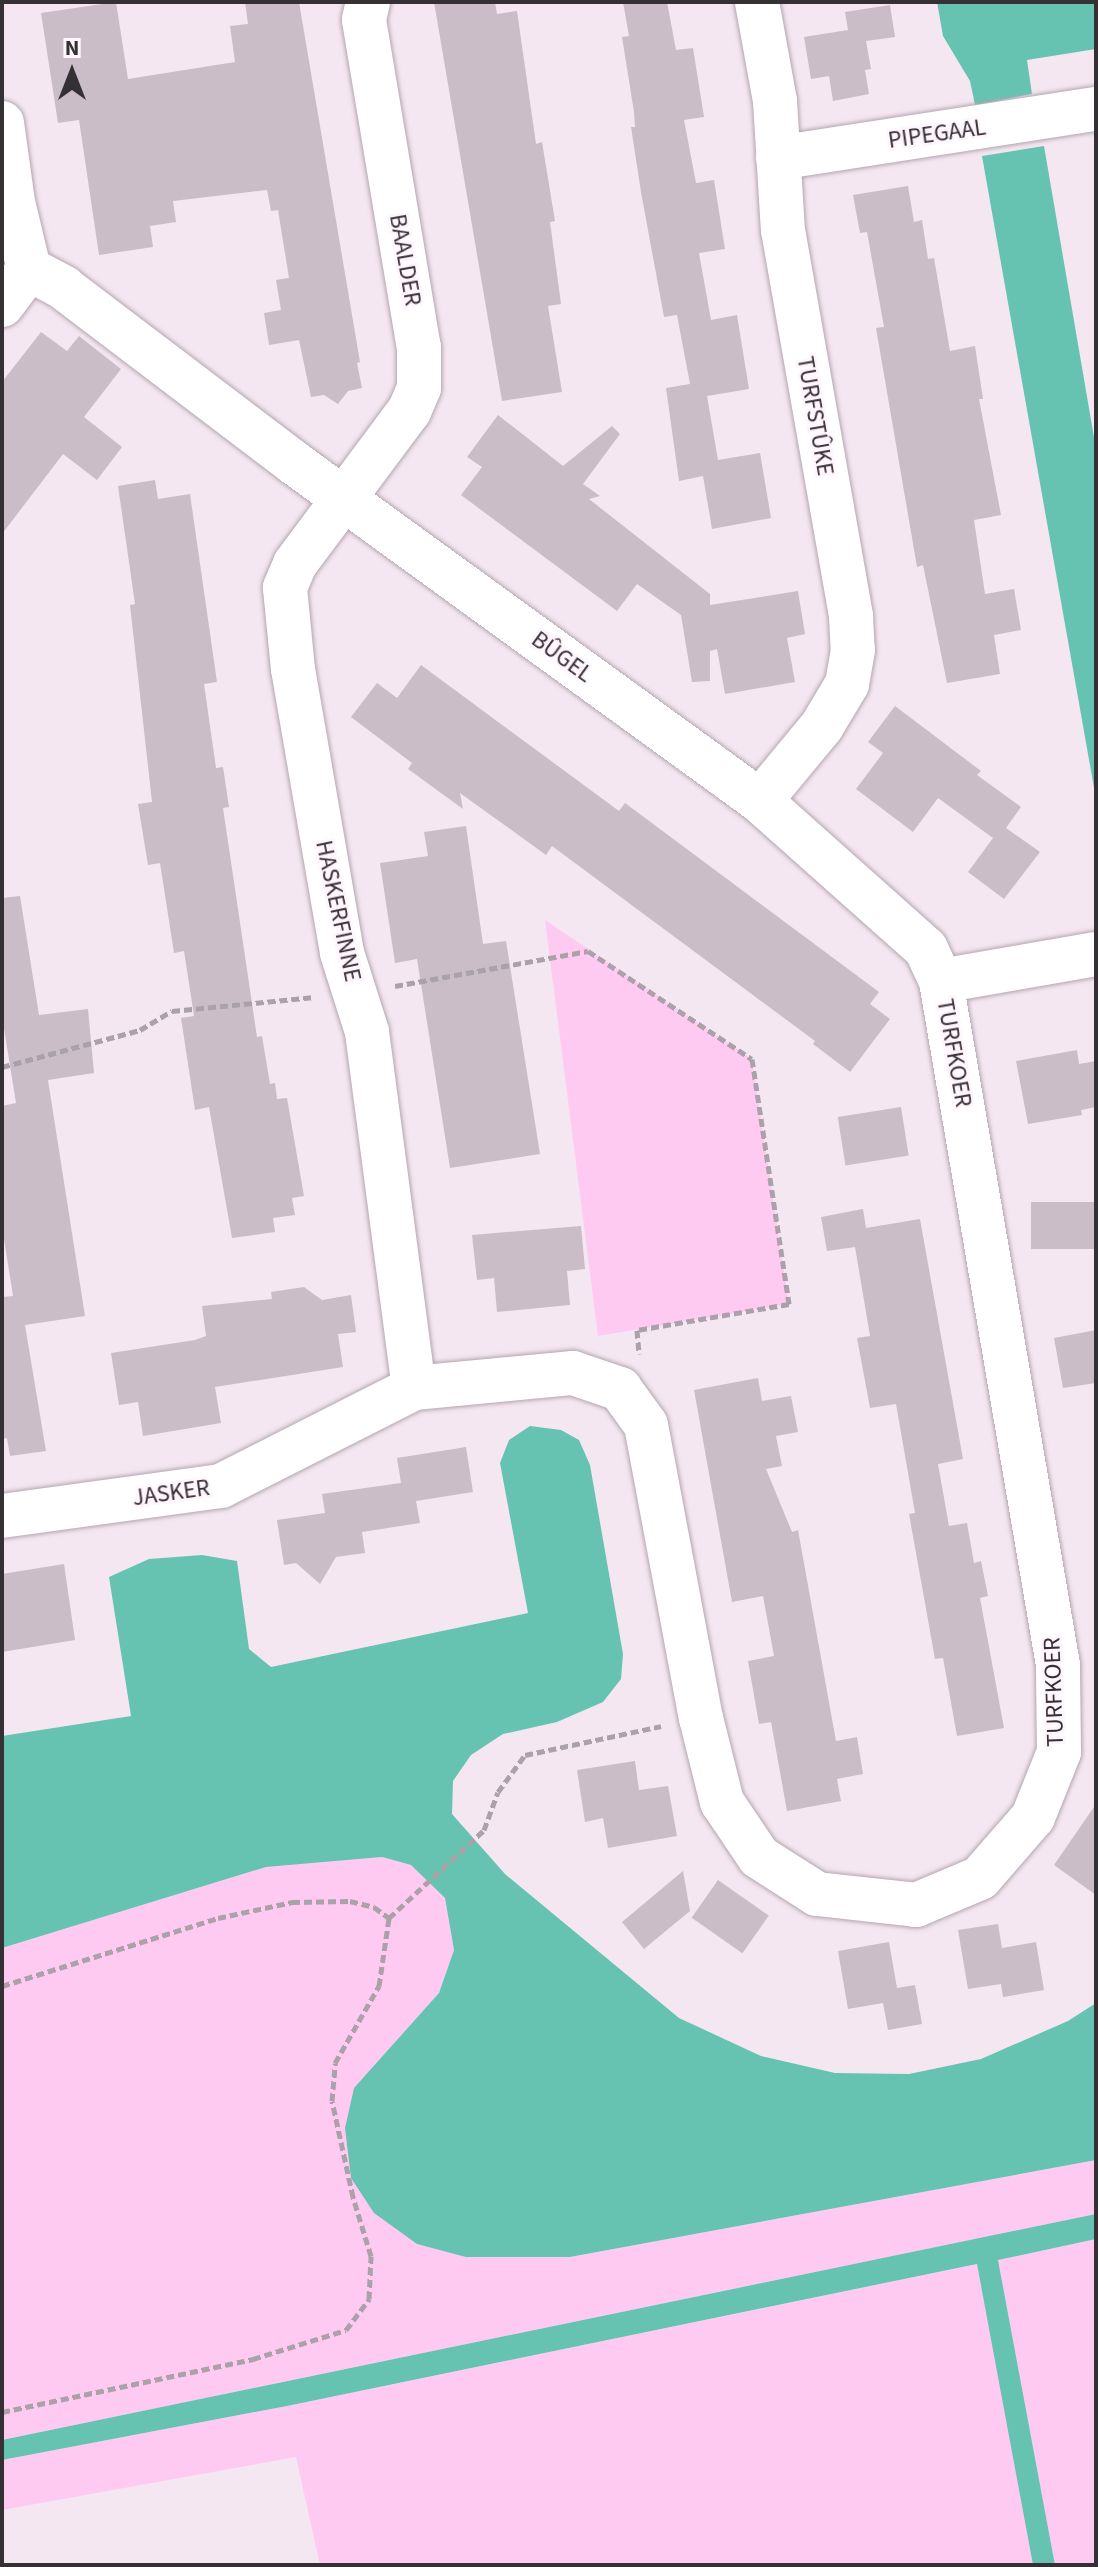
<!DOCTYPE html>
<html>
<head>
<meta charset="utf-8">
<style>
  body { margin:0 }
  #map { position:relative; width:1098px; height:2567px; overflow:hidden; background:#f5e7f1; font-family:"Source Sans 3",sans-serif }
  div>[style] { position:absolute }
  [style*='--x'] { left:calc(var(--x)*1px); top:calc(var(--y)*1px); width:calc(var(--w)*1px); rotate:calc(var(--a)*1deg) }
  .green>* { inset:0; background:#fecaf2 }
  .water>* { inset:0; background:#66c3b2 }
  .building>* { inset:0; background:#cabdc7; transform-origin:0 0 }
  .path>* { height:5px; margin-top:-2.5px; transform-origin:0; background:repeating-linear-gradient(90deg,#aba1a8 0 8px,transparent 0 12px) }
  .roads { filter:drop-shadow(0 0 2px #b3a6af) drop-shadow(0 0 2px #b3a6af) }
  .minor>* { height:44px; margin:-22px; padding:0 22px; transform-origin:22px; border-radius:22px; background:#fff }
  span { translate:-50% -50%; white-space:nowrap; text-align:center; line-height:1.15; -webkit-text-stroke:6px #fef6fc; paint-order:stroke }
  .street-label { font-size:24px; color:#353034 }
  .frame { position:absolute; inset:0; border:4px solid #353034; pointer-events:none }
  .north { position:absolute; left:32px; top:32px; width:80px; height:80px; -webkit-text-stroke:6px #fef6fc; paint-order:stroke; rotate:0deg; font-size:22px; font-weight:700; line-height:32px; text-align:center; color:#353034 }
  .north::after { content:''; display:block; margin:auto; width:28px; height:36px; background:#353034; clip-path:polygon(50% 0,100% 100%,50% 72%,0 100%) }
</style>
</head>
<body>
<div id="map">
  <div class="green">
    <i style="clip-path:polygon(545px 920px,752px 1059px,789px 1304px,598px 1336px)"></i>
    <i style="clip-path:polygon(382px 1857px,411px 1865px,445px 1898px,454px 1950px,439px 1993px,392px 2046px,509px 2257px,570px 2257px,1096px 2160px,1096px 2214px,2px 2440px,2px 1948px,266px 1867px)"></i>
    <i style="clip-path:polygon(1096px 2239px,1096px 2565px,1055px 2565px,998px 2260px)"></i>
    <i style="clip-path:polygon(978px 2264px,1033px 2565px,320px 2565px,296px 2457px,2px 2510px,2px 2460px,287px 2406px)"></i>
  </div>
  <div class="water">
    <i style="clip-path:polygon(937px 2px,1096px 2px,1096px 49px,1027px 60px,1032px 94px,975px 105px,970px 81px,943px 36px)"></i>
    <i style="clip-path:polygon(1044px 146px,1096px 449px,1096px 799px,982px 156px)"></i>
    <i style="clip-path:polygon(530px 1426px,561px 1430px,579px 1440px,590px 1465px,623px 1654px,621px 1679px,603px 1702px,557px 1722px,503px 1734px,471px 1755px,453px 1781px,452px 1814px,505px 1874px,679px 2018px,761px 2056px,835px 2073px,909px 2074px,981px 2059px,1068px 2021px,1096px 2003px,1096px 2160px,570px 2257px,466px 2257px,417px 2244px,374px 2213px,351px 2178px,345px 2128px,354px 2088px,439px 1993px,454px 1950px,445px 1898px,411px 1865px,382px 1857px,266px 1867px,2px 1948px,2px 1736px,131px 1716px,109px 1577px,149px 1559px,202px 1555px,237px 1561px,249px 1649px,271px 1667px,528px 1613px,500px 1463px,509px 1440px)"></i>
    <i style="clip-path:polygon(1096px 2214px,1096px 2239px,998px 2260px,1055px 2565px,1033px 2565px,977px 2264px,287px 2406px,2px 2460px,2px 2440px)"></i>
  </div>
  <div class="building">
    <i style="clip-path:polygon(116px 2px,128px 79px,235px 62px,230px 26px,248px 24px,245px 2px,299px 2px,360px 362px,357px 363px,362px 388px,348px 391px,338px 404px,324px 395px,311px 397px,299px 340px,269px 345px,264px 313px,281px 310px,276px 280px,289px 278px,278px 210px,271px 211px,267px 190px,173px 201px,176px 222px,150px 226px,153px 247px,99px 255px,79px 120px,58px 123px,41px 13px)"></i>
    <i style="clip-path:polygon(434px 2px,495px 2px,497px 14px,517px 11px,536px 144px,542px 142px,555px 221px,550px 222px,561px 304px,548px 306px,562px 392px,502px 401px)"></i>
    <i style="clip-path:polygon(623px 2px,667px 2px,676px 50px,693px 48px,704px 117px,684px 120px,696px 183px,714px 180px,725px 249px,699px 253px,711px 320px,737px 315px,749px 389px,707px 396px,718px 460px,760px 453px,771px 518px,712px 529px,703px 476px,679px 481px,666px 388px,690px 384px,677px 315px,664px 317px,641px 192px,631px 127px,635px 127px,634px 112px,622px 37px,629px 36px)"></i>
    <i style="clip-path:polygon(890px 5px,895px 37px,866px 41px,871px 69px,865px 70px,869px 94px,833px 101px,829px 76px,811px 79px,804px 37px,848px 30px,845px 12px)"></i>
    <i style="clip-path:polygon(908px 186px,914px 222px,922px 220px,928px 259px,934px 258px,950px 351px,975px 346px,983px 399px,979px 399px,1001px 515px,974px 520px,985px 594px,1014px 589px,1021px 630px,994px 635px,1000px 674px,947px 683px,923px 565px,917px 567px,876px 328px,884px 327px,867px 232px,860px 233px,853px 195px)"></i>
    <i style="clip-path:polygon(41px 332px,67px 351px,79px 336px,121px 369px,84px 417px,122px 447px,97px 480px,63px 454px,2px 534px,2px 382px)"></i>
    <i style="clip-path:polygon(498px 415px,563px 466px,612px 426px,620px 434px,583px 484px,600px 496px,589px 499px,710px 594px,710px 605px,798px 591px,805px 634px,787px 638px,795px 682px,725px 694px,717px 649px,710px 651px,710px 681px,692px 682px,681px 615px,637px 584px,617px 611px,461px 495px,482px 467px,467px 457px)"></i>
    <i style="clip-path:polygon(155px 480px,158px 499px,190px 494px,217px 682px,204px 684px,216px 768px,223px 767px,229px 807px,223px 808px,257px 1037px,262px 1036px,270px 1084px,275px 1083px,277px 1099px,287px 1098px,304px 1196px,292px 1198px,295px 1215px,273px 1218px,275px 1232px,232px 1238px,209px 1107px,195px 1110px,181px 1018px,194px 1016px,184px 951px,174px 953px,160px 863px,148px 865px,138px 804px,152px 802px,130px 605px,135px 604px,118px 486px)"></i>
    <i style="clip-path:polygon(421px 665px,619px 811px,625px 803px,879px 992px,870px 1004px,890px 1019px,850px 1072px,813px 1044px,815px 1041px,552px 846px,546px 855px,460px 793px,463px 809px,408px 769px,412px 763px,351px 717px,377px 683px,397px 698px)"></i>
    <i style="clip-path:polygon(895px 706px,981px 771px,977px 775px,1021px 807px,1006px 828px,1040px 852px,1004px 899px,968px 872px,993px 838px,938px 798px,913px 832px,856px 789px,883px 753px,868px 742px)"></i>
    <i style="clip-path:polygon(466px 826px,483px 944px,506px 941px,540px 1154px,450px 1168px,417px 959px,395px 963px,380px 863px,428px 856px,424px 832px)"></i>
    <i style="clip-path:polygon(20px 896px,39px 1015px,88px 1009px,94px 1073px,48px 1080px,85px 1316px,25px 1325px,46px 1451px,10px 1456px,7px 1438px,2px 1439px,2px 1297px,13px 1296px,2px 1226px,2px 1106px,16px 1103px,2px 1016px,2px 898px)"></i>
    <i style="clip-path:polygon(1077px 1050px,1079px 1064px,1096px 1061px,1096px 1107px,1081px 1110px,1082px 1115px,1028px 1124px,1016px 1061px)"></i>
    <i style="left:901px;top:1107px;width:49px;height:64px;rotate:81deg"></i>
    <i style="left:1096px;top:1202px;width:47px;height:65px;rotate:90deg"></i>
    <i style="clip-path:polygon(863px 1209px,866px 1228px,920px 1219px,963px 1459px,938px 1464px,949px 1526px,967px 1523px,974px 1563px,981px 1561px,988px 1596px,980px 1598px,1004px 1728px,957px 1736px,943px 1658px,935px 1659px,909px 1514px,915px 1513px,896px 1404px,870px 1408px,857px 1338px,870px 1336px,855px 1247px,827px 1251px,821px 1217px)"></i>
    <i style="clip-path:polygon(581px 1226px,585px 1269px,567px 1271px,570px 1305px,497px 1312px,494px 1278px,477px 1280px,472px 1235px)"></i>
    <i style="clip-path:polygon(304px 1287px,322px 1300px,351px 1295px,356px 1332px,338px 1334px,343px 1367px,215px 1387px,221px 1423px,143px 1436px,138px 1402px,119px 1405px,111px 1353px,195px 1340px,206px 1336px,202px 1306px,272px 1299px,271px 1292px)"></i>
    <i style="clip-path:polygon(1096px 1330px,1096px 1383px,1063px 1388px,1054px 1338px)"></i>
    <i style="clip-path:polygon(758px 1378px,762px 1401px,791px 1396px,798px 1432px,776px 1436px,782px 1466px,766px 1469px,792px 1532px,798px 1530px,836px 1741px,857px 1737px,863px 1774px,837px 1779px,841px 1801px,787px 1811px,771px 1722px,759px 1724px,748px 1661px,774px 1656px,763px 1596px,732px 1602px,694px 1390px)"></i>
    <i style="clip-path:polygon(466px 1447px,473px 1492px,416px 1501px,420px 1523px,362px 1532px,365px 1553px,336px 1557px,320px 1584px,296px 1563px,284px 1565px,277px 1520px,325px 1513px,322px 1494px,401px 1483px,397px 1458px)"></i>
    <i style="clip-path:polygon(64px 1564px,75px 1640px,2px 1652px,2px 1574px)"></i>
    <i style="clip-path:polygon(635px 1761px,639px 1790px,668px 1786px,677px 1836px,608px 1848px,603px 1818px,585px 1822px,577px 1770px)"></i>
    <i style="clip-path:polygon(1096px 1804px,1096px 1895px,1054px 1865px)"></i>
    <i style="clip-path:polygon(683px 1871px,690px 1911px,644px 1949px,622px 1922px)"></i>
    <i style="left:718px;top:1880px;width:62px;height:46px;rotate:35deg"></i>
    <i style="clip-path:polygon(998px 1924px,1002px 1948px,1036px 1942px,1044px 1990px,1003px 1997px,1001px 1984px,968px 1989px,958px 1930px)"></i>
    <i style="clip-path:polygon(889px 1942px,897px 1988px,915px 1985px,922px 2024px,888px 2030px,883px 2003px,848px 2009px,838px 1951px)"></i>
  </div>
  <div class="path">
    <i style="--x:395;--y:986;--w:196;--a:-10.3"></i>
    <i style="--x:588;--y:951;--w:196;--a:33.4"></i>
    <i style="--x:752;--y:1059;--w:248;--a:81.4"></i>
    <i style="--x:789;--y:1304;--w:154;--a:170.3"></i>
    <i style="--x:637;--y:1330;--w:24;--a:85"></i>
    <i style="--x:2;--y:1067;--w:143;--a:-15"></i>
    <i style="--x:140;--y:1030;--w:37;--a:-31"></i>
    <i style="--x:172;--y:1011;--w:143;--a:-5.6"></i>
    <i style="--x:2;--y:1986;--w:226;--a:-17.5"></i>
    <i style="--x:218;--y:1918;--w:76;--a:-12.2"></i>
    <i style="--x:292;--y:1902;--w:58;--a:-1"></i>
    <i style="--x:350;--y:1901;--w:25;--a:14"></i>
    <i style="--x:374;--y:1907;--w:19;--a:36"></i>
    <i style="--x:2;--y:2412;--w:257;--a:-11.9"></i>
    <i style="--x:253;--y:2359;--w:97;--a:-17.3"></i>
    <i style="--x:346;--y:2330;--w:39;--a:-53"></i>
    <i style="--x:369;--y:2299;--w:43;--a:-87.3"></i>
    <i style="--x:371;--y:2256;--w:62;--a:-107"></i>
    <i style="--x:353;--y:2197;--w:98;--a:-102.3"></i>
    <i style="--x:332;--y:2101;--w:38;--a:-85"></i>
    <i style="--x:335;--y:2063;--w:89;--a:-60.3"></i>
    <i style="--x:379;--y:1986;--w:69;--a:-81.6"></i>
    <i style="--x:389;--y:1918;--w:129;--a:-42.8"></i>
    <i style="--x:484;--y:1830;--w:40;--a:-69.8"></i>
    <i style="--x:498;--y:1792;--w:46;--a:-53.9"></i>
    <i style="--x:525;--y:1755;--w:139;--a:-12"></i>
  </div>
  <div class="roads">
    <div class="minor">
      <i style="--x:368;--y:2;--w:18;--a:103"></i>
      <i style="--x:364;--y:20;--w:332;--a:80.5"></i>
      <i style="--x:419;--y:347;--w:41;--a:90"></i>
      <i style="--x:419;--y:388;--w:25;--a:113"></i>
      <i style="--x:409;--y:411;--w:191;--a:126.7"></i>
      <i style="--x:295;--y:564;--w:26;--a:113"></i>
      <i style="--x:285;--y:588;--w:81;--a:84.4"></i>
      <i style="--x:293;--y:669;--w:288;--a:80.2"></i>
      <i style="--x:342;--y:953;--w:83;--a:72.4"></i>
      <i style="--x:367;--y:1032;--w:359;--a:82.5"></i>
      <i style="--x:757;--y:2;--w:101;--a:79.7"></i>
      <i style="--x:775;--y:101;--w:129;--a:86.5"></i>
      <i style="--x:783;--y:230;--w:393;--a:80"></i>
      <i style="--x:851;--y:617;--w:33;--a:87"></i>
      <i style="--x:853;--y:650;--w:35;--a:100"></i>
      <i style="--x:847;--y:684;--w:49;--a:120.8"></i>
      <i style="--x:822;--y:726;--w:97;--a:129.6"></i>
      <i style="--x:2;--y:123;--w:80;--a:82.1"></i>
      <i style="--x:13;--y:202;--w:69;--a:76.6"></i>
      <i style="--x:29;--y:269;--w:45;--a:126.9"></i>
      <i style="--x:778;--y:158;--w:322;--a:-8.8"></i>
      <i style="--x:29;--y:269;--w:40;--a:28"></i>
      <i style="--x:64;--y:288;--w:288;--a:37.2"></i>
      <i style="--x:293;--y:462;--w:577;--a:35.98"></i>
      <i style="--x:760;--y:801;--w:222;--a:41.7"></i>
      <i style="--x:926;--y:949;--w:35;--a:65"></i>
      <i style="--x:941;--y:981;--w:157;--a:-9.9"></i>
      <i style="--x:2;--y:1516;--w:221;--a:-7.8"></i>
      <i style="--x:221;--y:1486;--w:216;--a:-26.9"></i>
      <i style="--x:414;--y:1388;--w:160;--a:-5.4"></i>
      <i style="--x:573;--y:1373;--w:50;--a:18.8"></i>
      <i style="--x:620;--y:1389;--w:44;--a:54.2"></i>
      <i style="--x:646;--y:1425;--w:298;--a:79.4"></i>
      <i style="--x:701;--y:1718;--w:87;--a:76"></i>
      <i style="--x:722;--y:1802;--w:66;--a:56.1"></i>
      <i style="--x:759;--y:1857;--w:69;--a:32.5"></i>
      <i style="--x:817;--y:1894;--w:100;--a:6.3"></i>
      <i style="--x:916;--y:1905;--w:69;--a:-22.9"></i>
      <i style="--x:980;--y:1878;--w:81;--a:-49"></i>
      <i style="--x:1033;--y:1817;--w:70;--a:-68.2"></i>
      <i style="--x:1059;--y:1752;--w:87;--a:-90.7"></i>
      <i style="--x:1058;--y:1665;--w:694;--a:-99.71"></i>
    </div>
  </div>
  <div class="street-label">
    <span style="left:937px;top:134px;rotate:-8deg">PIPEGAAL</span>
    <span style="left:405px;top:260px;rotate:80deg">BAALDER</span>
    <span style="left:815px;top:416px;rotate:80deg">TURFSTÛKE</span>
    <span style="left:562px;top:657px;rotate:36deg">BÛGEL</span>
    <span style="left:338px;top:911px;rotate:78deg">HASKERFINNE</span>
    <span style="left:954px;top:1053px;rotate:80deg">TURFKOER</span>
    <span style="left:171px;top:1493px;rotate:-8deg">JASKER</span>
    <span style="left:1054px;top:1692px;rotate:-92deg">TURFKOER</span>
  </div>
  <div class="frame"></div>
  <div class="north">N</div>
</div>
</body>
</html>
